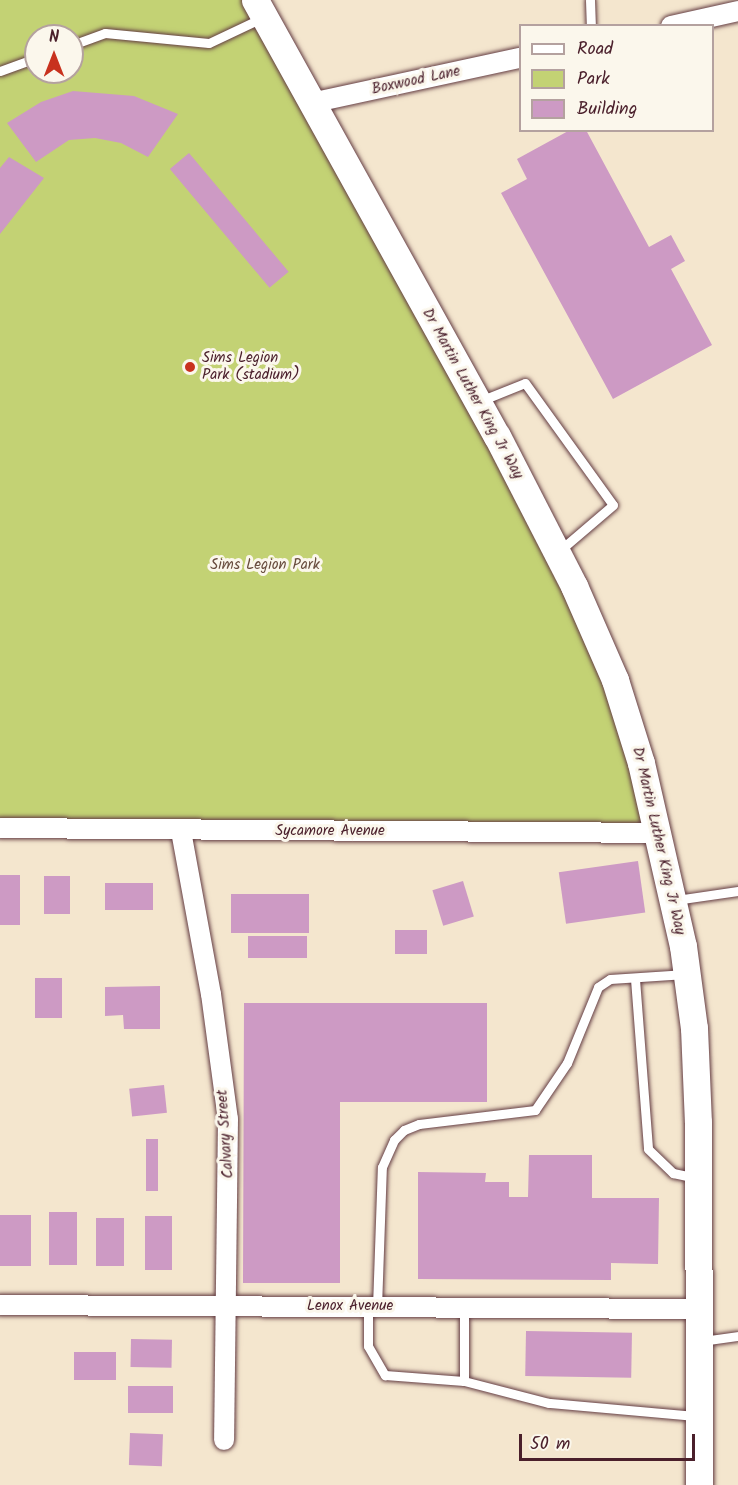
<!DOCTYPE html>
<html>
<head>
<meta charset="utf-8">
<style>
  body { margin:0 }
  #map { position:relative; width:738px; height:1485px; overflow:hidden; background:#f4e6ce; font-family:Kalam,sans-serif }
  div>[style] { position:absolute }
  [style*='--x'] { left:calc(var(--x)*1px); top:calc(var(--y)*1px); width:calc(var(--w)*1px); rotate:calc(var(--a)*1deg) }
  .green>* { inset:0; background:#c3d274 }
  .building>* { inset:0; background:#cd9ac4; transform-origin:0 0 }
  .roads { filter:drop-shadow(0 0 2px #643d43) drop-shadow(0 0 2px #643d43) }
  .service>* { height:9px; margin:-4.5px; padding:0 4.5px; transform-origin:4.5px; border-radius:4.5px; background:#fff }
  .minor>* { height:20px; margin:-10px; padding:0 10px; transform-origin:10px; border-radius:10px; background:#fff }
  .secondary>* { height:27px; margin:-13.5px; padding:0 13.5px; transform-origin:13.5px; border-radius:13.5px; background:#fff }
  .dots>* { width:16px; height:16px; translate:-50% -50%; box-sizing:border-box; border:3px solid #fbf7ec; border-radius:50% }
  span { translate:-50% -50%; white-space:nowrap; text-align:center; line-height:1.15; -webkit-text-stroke:6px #fbf7ec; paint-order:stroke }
  .street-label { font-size:15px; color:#4a1f2b }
  .poi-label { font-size:15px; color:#4a1f2b }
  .left { translate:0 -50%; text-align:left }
  .park-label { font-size:15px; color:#684c3d }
  .legend { position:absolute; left:519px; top:24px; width:195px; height:108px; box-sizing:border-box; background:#fbf7ec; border:2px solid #b4a19f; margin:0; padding:8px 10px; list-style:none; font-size:18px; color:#4a1f2b }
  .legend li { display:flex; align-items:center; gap:12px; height:30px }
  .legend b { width:30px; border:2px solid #b4a19f }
  .north { position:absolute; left:24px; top:24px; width:60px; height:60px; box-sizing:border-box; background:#fbf7ec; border:2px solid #b4a19f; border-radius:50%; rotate:0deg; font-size:16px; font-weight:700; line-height:24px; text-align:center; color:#4a1f2b }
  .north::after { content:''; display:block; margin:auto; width:21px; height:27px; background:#c8321e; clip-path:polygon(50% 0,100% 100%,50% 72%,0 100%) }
  .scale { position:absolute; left:519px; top:1434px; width:176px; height:27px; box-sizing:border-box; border:3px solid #4a1f2b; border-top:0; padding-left:8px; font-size:18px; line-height:21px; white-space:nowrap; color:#4a1f2b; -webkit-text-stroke:4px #fbf7ec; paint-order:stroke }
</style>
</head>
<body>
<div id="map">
  <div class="green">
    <i style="clip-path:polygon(evenodd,0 0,255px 0,574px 586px,660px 833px,0 828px,0 0,36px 36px,72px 36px,72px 72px,36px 72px,36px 36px)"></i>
  </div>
  <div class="building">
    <i style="clip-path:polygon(73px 91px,134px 96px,178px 114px,148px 157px,121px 143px,95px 138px,69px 140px,36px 162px,7px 123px,41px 102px)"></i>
    <i style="clip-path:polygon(570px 130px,586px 130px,649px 247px,671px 235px,685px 261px,671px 269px,712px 345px,613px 399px,501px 193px,527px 179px,517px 159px)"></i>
    <i style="left:189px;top:153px;width:155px;height:25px;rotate:50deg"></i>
    <i style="clip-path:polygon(9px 157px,44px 178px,0 234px,0 168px)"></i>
    <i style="left:638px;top:861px;width:52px;height:80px;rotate:82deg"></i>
    <i style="left:0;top:875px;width:20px;height:50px"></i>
    <i style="left:44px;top:876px;width:26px;height:38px"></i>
    <i style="left:463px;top:881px;width:37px;height:32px;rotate:73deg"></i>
    <i style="left:105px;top:883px;width:48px;height:27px"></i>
    <i style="left:231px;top:894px;width:78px;height:39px"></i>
    <i style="left:395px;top:930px;width:32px;height:24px"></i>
    <i style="left:307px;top:936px;width:22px;height:59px;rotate:90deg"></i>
    <i style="left:35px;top:978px;width:27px;height:40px"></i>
    <i style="clip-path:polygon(160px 986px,160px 1029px,124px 1029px,123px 1015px,105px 1016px,105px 987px)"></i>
    <i style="clip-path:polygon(244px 1003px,487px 1003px,487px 1102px,340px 1102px,340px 1283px,243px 1283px)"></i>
    <i style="left:164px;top:1085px;width:28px;height:35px;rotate:84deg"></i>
    <i style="left:146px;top:1139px;width:12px;height:52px"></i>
    <i style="clip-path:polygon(529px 1155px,592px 1155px,592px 1198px,659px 1198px,658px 1264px,611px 1263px,611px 1280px,418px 1279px,418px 1172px,486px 1173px,485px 1182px,509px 1182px,509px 1197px,528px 1197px)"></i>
    <i style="left:49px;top:1212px;width:28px;height:53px"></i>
    <i style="left:0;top:1215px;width:31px;height:51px"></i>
    <i style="left:145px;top:1216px;width:27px;height:54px"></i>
    <i style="left:96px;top:1218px;width:28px;height:48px"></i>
    <i style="left:526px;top:1331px;width:106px;height:45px;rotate:1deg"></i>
    <i style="left:131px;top:1339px;width:41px;height:28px;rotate:1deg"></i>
    <i style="left:74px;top:1352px;width:42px;height:28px"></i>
    <i style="left:173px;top:1386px;width:27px;height:45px;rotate:90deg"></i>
    <i style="left:130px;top:1433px;width:33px;height:32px;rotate:2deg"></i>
  </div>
  <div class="roads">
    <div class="service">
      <i style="--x:590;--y:0;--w:26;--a:88"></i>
      <i style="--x:72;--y:45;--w:35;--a:-20"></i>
      <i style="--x:105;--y:33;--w:104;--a:5.5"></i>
      <i style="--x:209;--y:43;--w:59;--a:-25.3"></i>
      <i style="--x:0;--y:71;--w:38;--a:-20"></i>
      <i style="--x:480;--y:401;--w:48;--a:-21.8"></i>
      <i style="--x:525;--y:383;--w:150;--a:54.2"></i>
      <i style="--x:613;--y:505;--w:72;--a:139.5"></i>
      <i style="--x:676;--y:900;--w:63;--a:-8.3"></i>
      <i style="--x:635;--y:979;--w:170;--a:85.6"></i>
      <i style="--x:648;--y:1149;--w:35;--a:44"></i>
      <i style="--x:673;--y:1173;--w:24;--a:12"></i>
      <i style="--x:368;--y:1307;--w:39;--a:90"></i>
      <i style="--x:368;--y:1346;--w:34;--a:60"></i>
      <i style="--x:385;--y:1375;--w:79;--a:4.3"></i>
      <i style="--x:377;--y:1307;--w:140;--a:-88"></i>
      <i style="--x:382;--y:1167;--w:30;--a:-66"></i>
      <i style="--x:394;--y:1140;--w:14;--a:-45"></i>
      <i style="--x:404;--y:1130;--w:16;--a:-22"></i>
      <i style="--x:419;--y:1124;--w:117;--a:-6.9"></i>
      <i style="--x:535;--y:1110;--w:57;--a:-55.8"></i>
      <i style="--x:567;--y:1063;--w:82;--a:-67.8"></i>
      <i style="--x:598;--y:987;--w:14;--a:-34"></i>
      <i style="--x:610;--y:979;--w:76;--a:-3.8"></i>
      <i style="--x:464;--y:1307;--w:74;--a:90"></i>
      <i style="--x:464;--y:1381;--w:88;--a:14.5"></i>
      <i style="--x:549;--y:1403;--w:148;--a:5.1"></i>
      <i style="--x:702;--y:1341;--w:36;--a:-8"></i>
    </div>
    <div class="minor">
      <i style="--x:671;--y:26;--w:69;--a:-12.6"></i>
      <i style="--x:311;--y:103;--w:214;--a:-12.2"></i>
      <i style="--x:0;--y:828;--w:660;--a:0.43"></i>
      <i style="--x:181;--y:831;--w:166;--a:79.6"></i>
      <i style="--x:211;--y:994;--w:126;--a:82.3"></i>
      <i style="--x:228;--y:1119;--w:321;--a:90.7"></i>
      <i style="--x:0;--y:1305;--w:699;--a:0.33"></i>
    </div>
    <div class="secondary">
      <i style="--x:255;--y:0;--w:499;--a:61"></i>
      <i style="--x:497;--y:436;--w:169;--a:62.8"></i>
      <i style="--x:574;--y:586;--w:103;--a:66.4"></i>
      <i style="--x:615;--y:680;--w:87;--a:72.6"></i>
      <i style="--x:641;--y:763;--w:188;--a:77.1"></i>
      <i style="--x:683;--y:946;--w:83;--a:82.4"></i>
      <i style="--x:694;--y:1028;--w:94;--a:87.6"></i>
      <i style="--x:698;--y:1122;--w:363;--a:89.8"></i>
    </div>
  </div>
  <div class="dots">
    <i style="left:190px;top:367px;background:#c8321e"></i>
  </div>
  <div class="street-label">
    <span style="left:416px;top:81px;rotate:-12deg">Boxwood Lane</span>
    <span style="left:472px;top:394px;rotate:61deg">Dr Martin Luther King Jr Way</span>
    <span style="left:330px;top:832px">Sycamore Avenue</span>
    <span style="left:658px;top:841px;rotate:77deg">Dr Martin Luther King Jr Way</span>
    <span style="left:226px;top:1134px;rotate:-94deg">Calvary Street</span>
    <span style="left:350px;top:1307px">Lenox Avenue</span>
  </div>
  <div class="poi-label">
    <span class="left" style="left:202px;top:367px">Sims Legion<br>Park (stadium)</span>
  </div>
  <div class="park-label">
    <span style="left:265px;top:566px">Sims Legion Park</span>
  </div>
  <ul class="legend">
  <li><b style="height:8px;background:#fff"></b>Road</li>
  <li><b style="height:16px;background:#c3d274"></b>Park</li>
  <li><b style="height:16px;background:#cd9ac4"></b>Building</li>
  </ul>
  <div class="north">N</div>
  <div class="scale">50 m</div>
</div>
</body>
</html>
